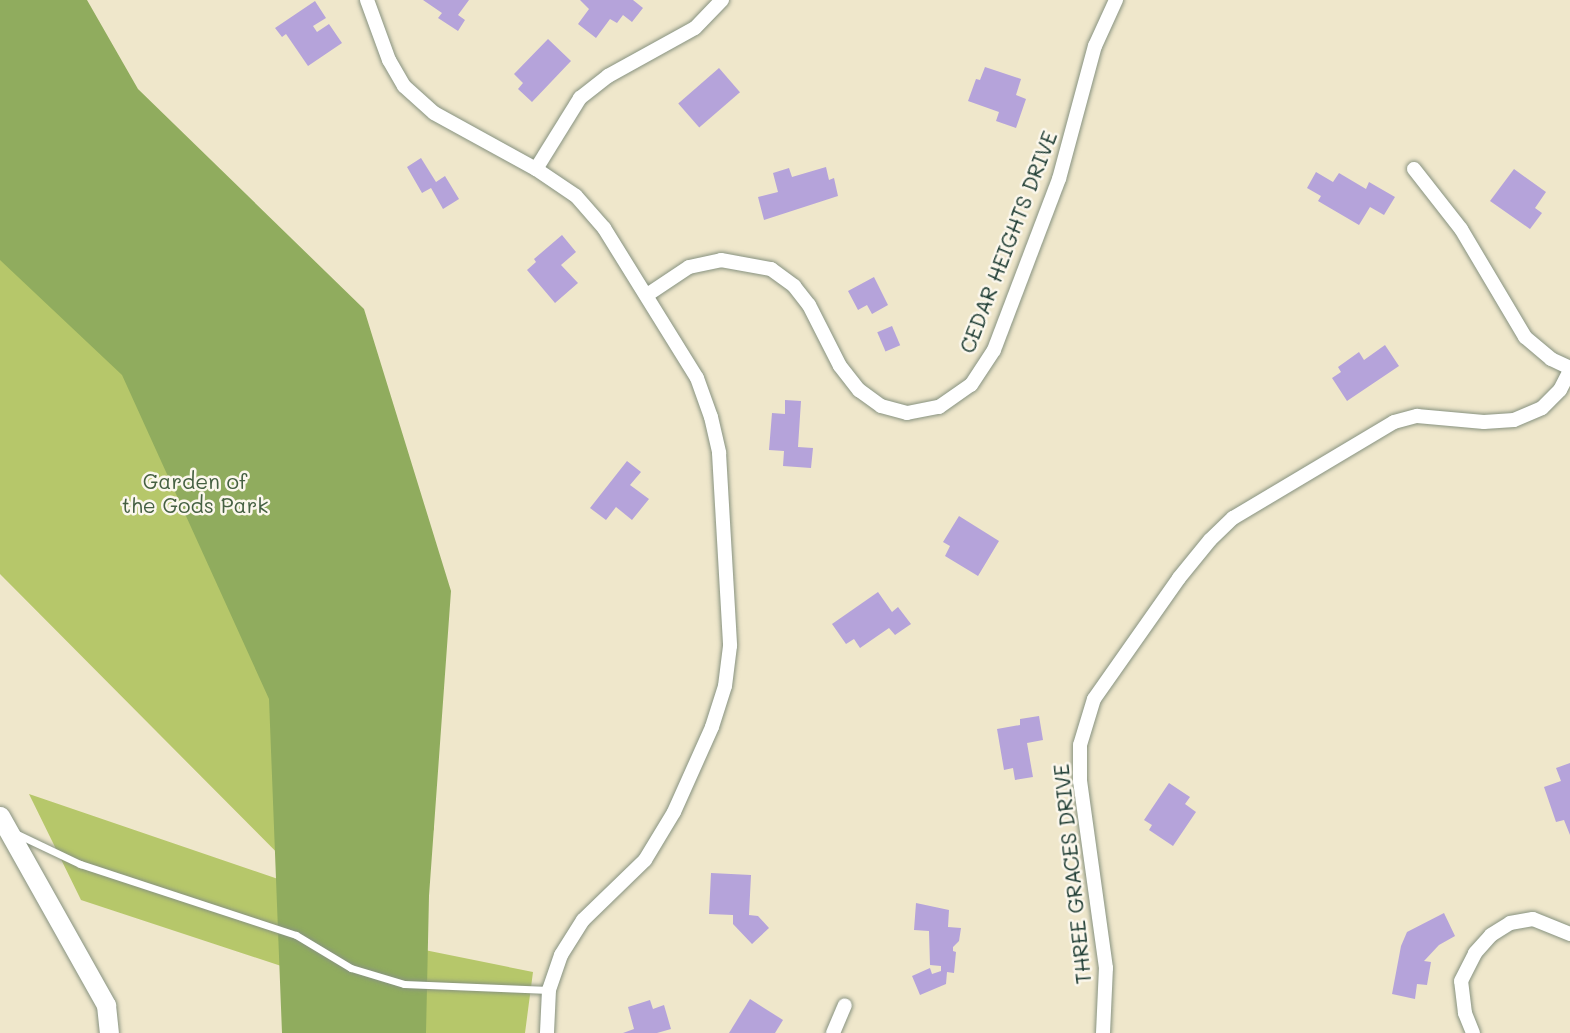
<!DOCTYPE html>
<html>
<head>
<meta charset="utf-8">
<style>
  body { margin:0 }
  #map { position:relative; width:1570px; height:1033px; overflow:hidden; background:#efe7cb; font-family:Mali,sans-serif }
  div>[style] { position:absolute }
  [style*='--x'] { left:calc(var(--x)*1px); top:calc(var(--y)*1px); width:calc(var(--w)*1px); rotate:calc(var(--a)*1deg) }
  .green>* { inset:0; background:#b6c76a }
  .forest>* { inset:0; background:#90ac5e }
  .building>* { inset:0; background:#b5a3da; transform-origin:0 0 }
  .roads { filter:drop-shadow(0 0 2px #879280) drop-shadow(0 0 2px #879280) }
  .lane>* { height:7px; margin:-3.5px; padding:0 3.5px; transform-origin:3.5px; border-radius:3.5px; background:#fff }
  .street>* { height:14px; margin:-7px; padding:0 7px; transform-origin:7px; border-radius:7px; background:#fff }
  .secondary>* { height:19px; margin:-9.5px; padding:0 9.5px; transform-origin:9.5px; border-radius:9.5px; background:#fff }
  span { translate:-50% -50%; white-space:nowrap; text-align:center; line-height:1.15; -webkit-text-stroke:5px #fbf7ec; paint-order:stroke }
  .street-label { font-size:21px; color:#1f3d34 }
  .park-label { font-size:21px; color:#456042 }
</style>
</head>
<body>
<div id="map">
  <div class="green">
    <i style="clip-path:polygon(0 174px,435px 563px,434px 829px,380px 941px,533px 972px,525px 1033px,381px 1033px,369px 995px,81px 900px,29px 794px,316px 892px,0 574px)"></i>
  </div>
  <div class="forest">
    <i style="clip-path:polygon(0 0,87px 0,138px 89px,364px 309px,451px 591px,429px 896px,426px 1033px,282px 1033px,269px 699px,122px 375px,0 260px)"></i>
  </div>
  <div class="building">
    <i style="clip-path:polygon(423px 0,469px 0,458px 15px,465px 20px,458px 31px,438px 18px,442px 13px)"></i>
    <i style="clip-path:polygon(580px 0,633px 0,643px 8px,632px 22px,623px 15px,617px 23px,610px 19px,596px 38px,578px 24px,589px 9px)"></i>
    <i style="clip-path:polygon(315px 1px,326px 18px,313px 26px,317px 32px,329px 24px,342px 43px,308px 66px,286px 34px,282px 37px,275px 28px)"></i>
    <i style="clip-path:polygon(548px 39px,571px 61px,532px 102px,518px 89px,523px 83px,514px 74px)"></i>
    <i style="clip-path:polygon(985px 67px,1021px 79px,1016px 95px,1026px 99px,1016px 128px,996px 121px,999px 112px,968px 101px,976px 79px,980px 80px)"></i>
    <i style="left:719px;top:68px;width:32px;height:54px;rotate:49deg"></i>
    <i style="clip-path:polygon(421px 158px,436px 182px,445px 176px,459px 199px,443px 209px,431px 188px,422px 193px,407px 167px)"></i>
    <i style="clip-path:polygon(826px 167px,829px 180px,834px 178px,838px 196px,764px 220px,758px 197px,778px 192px,773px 173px,789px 168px,792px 177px)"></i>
    <i style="clip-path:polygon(1514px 169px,1546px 192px,1535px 208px,1542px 213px,1530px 229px,1490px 201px)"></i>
    <i style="clip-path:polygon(1316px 172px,1333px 182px,1339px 173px,1366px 189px,1369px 182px,1395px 197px,1384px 215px,1370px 207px,1359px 225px,1318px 201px,1321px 196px,1307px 188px)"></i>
    <i style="clip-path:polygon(562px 235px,576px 252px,561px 265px,578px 283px,555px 303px,527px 270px,536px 262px,534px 259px)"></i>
    <i style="clip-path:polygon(874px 277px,888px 305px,872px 314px,867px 305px,858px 310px,848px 291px)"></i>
    <i style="left:892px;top:326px;width:21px;height:16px;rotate:67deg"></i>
    <i style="clip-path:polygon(1385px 345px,1399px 366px,1347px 401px,1332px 378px,1341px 372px,1338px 367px,1359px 352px,1364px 360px)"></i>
    <i style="clip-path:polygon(785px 400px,801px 401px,798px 447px,813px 448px,811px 468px,783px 466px,784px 451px,769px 450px,772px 413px,785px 414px)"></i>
    <i style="clip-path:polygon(627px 461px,641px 472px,630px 485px,649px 499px,632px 520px,616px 507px,606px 520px,590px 508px)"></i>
    <i style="clip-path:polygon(959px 516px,999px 541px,978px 576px,945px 556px,950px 546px,943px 542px)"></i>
    <i style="clip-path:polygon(878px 592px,892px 612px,898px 607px,911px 624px,895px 635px,889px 628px,860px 648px,854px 639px,846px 644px,832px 624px)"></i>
    <i style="clip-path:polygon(1039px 716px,1043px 740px,1027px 743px,1033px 777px,1015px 780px,1013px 768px,1004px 770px,997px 729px,1020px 725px,1020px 719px)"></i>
    <i style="clip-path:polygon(1570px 763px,1570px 835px,1564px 820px,1556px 822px,1544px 787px,1561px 781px,1556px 768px)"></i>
    <i style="clip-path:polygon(1169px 783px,1190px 797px,1185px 804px,1196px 812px,1173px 846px,1149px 830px,1152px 825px,1144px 820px)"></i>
    <i style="clip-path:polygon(711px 873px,751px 875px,749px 915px,758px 916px,769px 928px,752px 944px,733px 924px,733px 915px,709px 914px)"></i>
    <i style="clip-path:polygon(916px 903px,949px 910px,948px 927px,961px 928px,959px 941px,953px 947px,953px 951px,956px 952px,954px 973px,947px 972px,946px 984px,920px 995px,912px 976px,930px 968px,932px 974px,941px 971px,941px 966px,930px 965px,929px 931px,914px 930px)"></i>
    <i style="clip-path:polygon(1444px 913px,1455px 936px,1439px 945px,1424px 961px,1431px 962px,1427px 985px,1417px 984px,1415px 999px,1392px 994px,1401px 946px,1407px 932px)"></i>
    <i style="clip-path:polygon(750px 999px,783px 1020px,775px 1033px,729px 1033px)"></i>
    <i style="clip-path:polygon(650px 1000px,653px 1009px,664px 1005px,671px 1029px,657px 1033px,623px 1033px,634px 1029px,628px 1007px)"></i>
  </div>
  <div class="roads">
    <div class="lane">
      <i style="--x:17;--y:834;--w:70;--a:25.5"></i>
      <i style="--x:80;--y:864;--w:227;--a:18.2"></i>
      <i style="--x:296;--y:935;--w:64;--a:31"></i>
      <i style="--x:351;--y:968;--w:55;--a:16.8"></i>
      <i style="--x:404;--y:984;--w:145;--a:2.4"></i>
    </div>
    <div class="street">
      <i style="--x:367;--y:0;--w:64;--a:69.9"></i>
      <i style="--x:389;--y:60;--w:30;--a:60"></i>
      <i style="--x:404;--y:86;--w:40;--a:42"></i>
      <i style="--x:434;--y:113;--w:116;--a:28.8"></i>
      <i style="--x:536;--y:169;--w:48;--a:34"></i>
      <i style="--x:576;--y:196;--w:43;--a:48.8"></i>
      <i style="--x:604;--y:228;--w:176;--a:58.2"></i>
      <i style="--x:697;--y:378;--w:41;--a:70.3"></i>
      <i style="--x:711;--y:417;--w:37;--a:77"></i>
      <i style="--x:719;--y:453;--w:193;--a:86.7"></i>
      <i style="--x:730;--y:646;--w:40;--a:97.1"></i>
      <i style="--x:725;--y:686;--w:43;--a:107.6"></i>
      <i style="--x:712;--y:727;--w:93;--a:114.1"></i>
      <i style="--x:674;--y:812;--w:56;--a:121.1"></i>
      <i style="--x:645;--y:860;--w:86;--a:135.9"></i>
      <i style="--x:583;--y:920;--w:41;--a:122.2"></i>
      <i style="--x:561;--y:955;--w:37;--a:109"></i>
      <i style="--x:549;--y:990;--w:43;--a:92.7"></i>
      <i style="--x:536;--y:169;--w:84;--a:-58.2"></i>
      <i style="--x:580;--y:98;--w:36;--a:-38"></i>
      <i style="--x:608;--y:76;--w:99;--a:-28.9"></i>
      <i style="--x:695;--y:28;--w:39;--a:-46"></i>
      <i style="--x:1414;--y:169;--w:76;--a:51.9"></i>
      <i style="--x:1461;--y:229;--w:126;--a:59.3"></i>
      <i style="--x:1525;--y:337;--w:34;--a:40"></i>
      <i style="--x:1551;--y:359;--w:21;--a:25"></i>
      <i style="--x:647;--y:295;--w:50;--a:-33.7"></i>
      <i style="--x:689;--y:267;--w:33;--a:-12"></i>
      <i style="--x:721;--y:260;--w:51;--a:10.2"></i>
      <i style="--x:771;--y:269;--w:29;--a:36"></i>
      <i style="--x:794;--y:286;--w:24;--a:52"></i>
      <i style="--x:809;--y:305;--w:68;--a:63.1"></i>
      <i style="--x:840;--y:366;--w:31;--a:52"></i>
      <i style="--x:859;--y:390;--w:27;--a:36"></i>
      <i style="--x:881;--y:406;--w:27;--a:15"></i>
      <i style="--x:907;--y:413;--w:33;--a:-11"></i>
      <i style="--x:939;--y:407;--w:39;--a:-35"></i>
      <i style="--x:971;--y:385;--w:42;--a:-56.7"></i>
      <i style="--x:994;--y:350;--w:183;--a:-69.2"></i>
      <i style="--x:1059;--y:179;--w:138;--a:-74.9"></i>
      <i style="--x:1095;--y:46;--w:51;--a:-65.5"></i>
      <i style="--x:833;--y:1033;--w:30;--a:-67"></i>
      <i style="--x:1103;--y:1033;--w:65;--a:-87.4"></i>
      <i style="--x:1106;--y:968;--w:189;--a:-97.9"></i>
      <i style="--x:1080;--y:781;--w:36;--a:-90"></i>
      <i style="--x:1080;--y:745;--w:48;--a:-73.1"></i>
      <i style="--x:1094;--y:699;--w:148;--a:-54.9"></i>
      <i style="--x:1179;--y:578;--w:49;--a:-50.8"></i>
      <i style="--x:1210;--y:540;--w:32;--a:-44"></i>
      <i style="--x:1233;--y:518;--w:187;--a:-30.8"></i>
      <i style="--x:1394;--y:422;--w:24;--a:-15"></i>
      <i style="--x:1417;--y:416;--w:67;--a:5.1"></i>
      <i style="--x:1484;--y:422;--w:30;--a:-4"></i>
      <i style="--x:1514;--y:420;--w:30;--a:-23"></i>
      <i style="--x:1542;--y:408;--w:25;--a:-45"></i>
      <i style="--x:1560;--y:390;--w:22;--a:-63"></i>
      <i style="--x:1473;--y:1033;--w:22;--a:-112"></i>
      <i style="--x:1465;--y:1013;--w:32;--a:-97"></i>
      <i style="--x:1461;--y:981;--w:31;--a:-63"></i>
      <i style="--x:1475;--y:953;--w:24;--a:-48"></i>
      <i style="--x:1491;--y:935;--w:22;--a:-32"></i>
      <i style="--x:1510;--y:923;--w:23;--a:-10"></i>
      <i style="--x:1533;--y:919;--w:40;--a:22"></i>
    </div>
    <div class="secondary">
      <i style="--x:0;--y:816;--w:217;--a:60.7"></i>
      <i style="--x:106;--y:1005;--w:28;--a:84"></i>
    </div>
  </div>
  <div class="street-label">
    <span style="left:1008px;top:242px;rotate:-69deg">CEDAR HEIGHTS DRIVE</span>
    <span style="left:1072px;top:874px;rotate:-96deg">THREE GRACES DRIVE</span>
  </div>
  <div class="park-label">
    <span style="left:195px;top:493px">Garden of<br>the Gods Park</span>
  </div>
</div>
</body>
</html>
